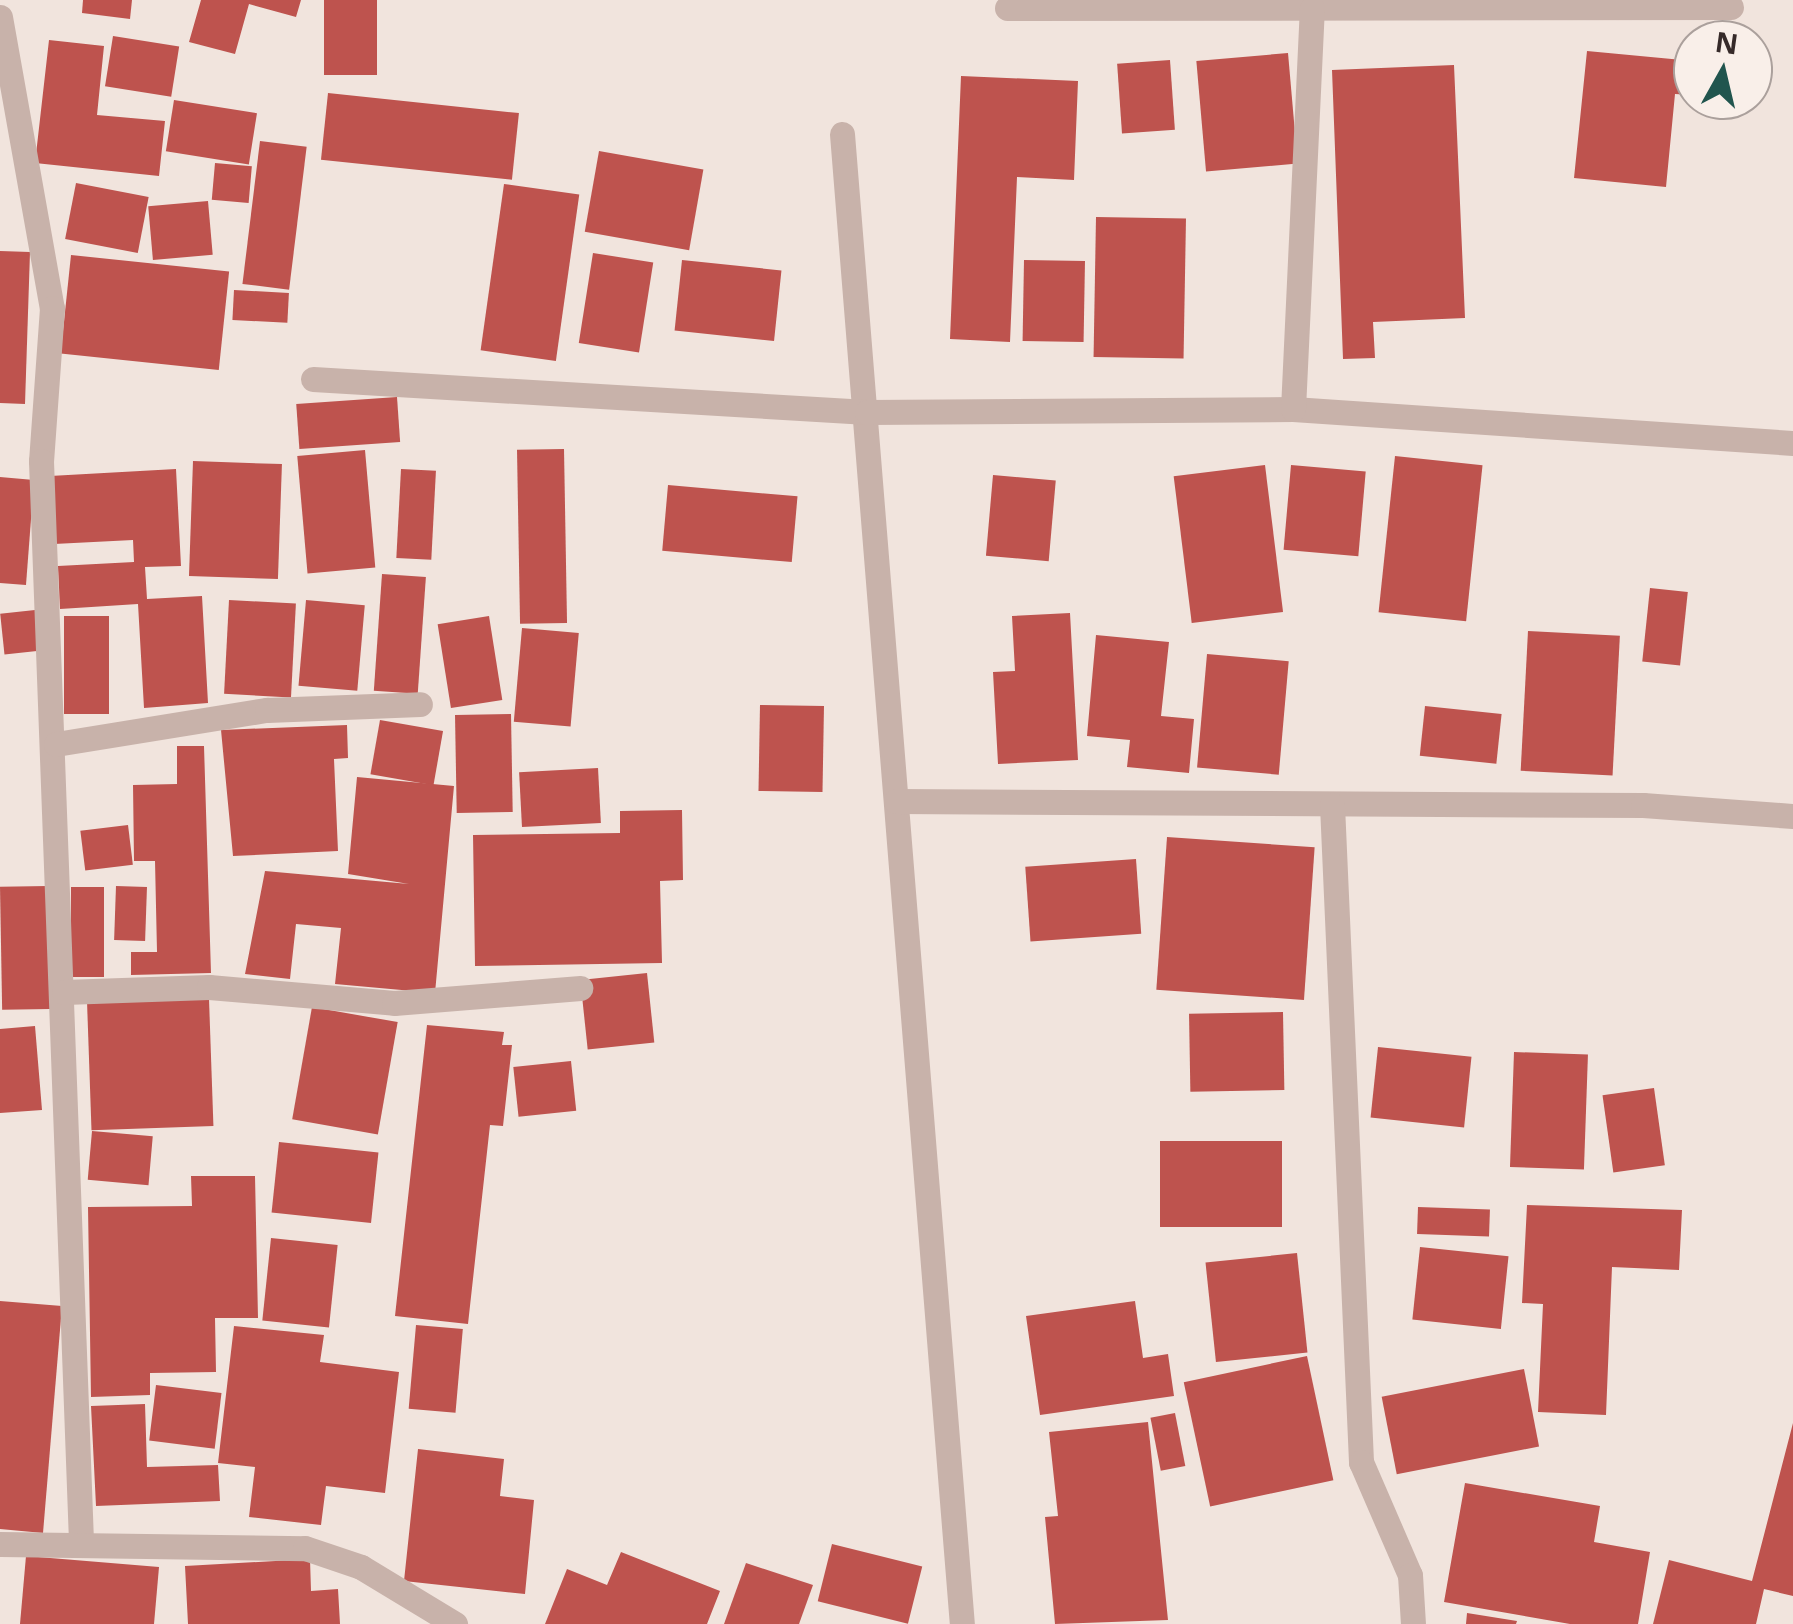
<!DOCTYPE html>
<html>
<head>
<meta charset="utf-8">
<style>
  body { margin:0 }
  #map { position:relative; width:1793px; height:1624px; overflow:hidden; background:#f1e4dd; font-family:"Noto Sans",sans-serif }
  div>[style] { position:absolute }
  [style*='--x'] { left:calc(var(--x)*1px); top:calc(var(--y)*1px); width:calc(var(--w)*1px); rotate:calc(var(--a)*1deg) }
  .building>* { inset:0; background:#be534e; transform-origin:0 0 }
  .minor>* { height:25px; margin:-12.5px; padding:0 12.5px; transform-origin:12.5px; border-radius:12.5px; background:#c8b2aa }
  span { translate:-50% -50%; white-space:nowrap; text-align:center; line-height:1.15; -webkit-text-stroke:10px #f9efe9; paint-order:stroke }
  .north { position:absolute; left:1673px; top:20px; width:100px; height:100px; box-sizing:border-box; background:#f9efe9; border:2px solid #aba09c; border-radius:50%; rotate:8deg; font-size:28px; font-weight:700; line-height:40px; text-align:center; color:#362a29 }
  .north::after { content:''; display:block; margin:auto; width:35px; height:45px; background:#21554e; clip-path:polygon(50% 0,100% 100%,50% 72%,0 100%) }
</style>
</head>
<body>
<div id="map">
  <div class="building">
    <i style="clip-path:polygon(83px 0,132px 0,130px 19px,82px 13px)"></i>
    <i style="clip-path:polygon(201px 0,301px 0,296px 17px,249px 4px,235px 54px,189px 42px)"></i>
    <i style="left:324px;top:0;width:53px;height:75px"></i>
    <i style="left:113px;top:36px;width:67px;height:51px;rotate:9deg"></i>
    <i style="clip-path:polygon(49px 40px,104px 46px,97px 115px,165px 121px,159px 176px,35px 163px)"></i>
    <i style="clip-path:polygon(1587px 51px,1693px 61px,1693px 95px,1675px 94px,1666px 187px,1574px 178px)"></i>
    <i style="left:1288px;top:53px;width:111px;height:92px;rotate:85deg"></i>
    <i style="left:1170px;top:60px;width:70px;height:53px;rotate:86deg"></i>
    <i style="clip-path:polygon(1454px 65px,1465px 318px,1373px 322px,1375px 358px,1343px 359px,1332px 70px)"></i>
    <i style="clip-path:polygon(961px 76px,1078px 81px,1074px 180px,1017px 177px,1010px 342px,950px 339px)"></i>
    <i style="left:328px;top:93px;width:192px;height:67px;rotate:6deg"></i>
    <i style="left:174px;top:100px;width:84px;height:52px;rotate:9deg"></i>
    <i style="left:260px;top:141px;width:47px;height:144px;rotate:7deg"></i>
    <i style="left:599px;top:151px;width:106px;height:82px;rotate:10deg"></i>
    <i style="left:215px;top:163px;width:37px;height:37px;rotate:5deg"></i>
    <i style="left:76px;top:183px;width:74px;height:57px;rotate:11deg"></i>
    <i style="left:504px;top:184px;width:76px;height:168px;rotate:8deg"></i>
    <i style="left:208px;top:201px;width:54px;height:60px;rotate:85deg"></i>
    <i style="left:1096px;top:217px;width:90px;height:140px;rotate:1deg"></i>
    <i style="clip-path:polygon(0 251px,30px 252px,25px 404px,0 403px)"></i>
    <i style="left:593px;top:253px;width:61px;height:91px;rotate:9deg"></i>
    <i style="left:71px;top:255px;width:159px;height:99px;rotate:6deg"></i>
    <i style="left:682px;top:260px;width:100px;height:71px;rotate:6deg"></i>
    <i style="left:1024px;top:260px;width:61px;height:81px;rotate:1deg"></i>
    <i style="left:234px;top:290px;width:55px;height:30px;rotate:3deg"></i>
    <i style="left:397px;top:397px;width:45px;height:101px;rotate:86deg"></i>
    <i style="left:564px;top:449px;width:174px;height:47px;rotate:89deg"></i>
    <i style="left:365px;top:450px;width:118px;height:68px;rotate:85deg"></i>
    <i style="left:1395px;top:456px;width:88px;height:157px;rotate:6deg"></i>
    <i style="left:193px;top:461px;width:89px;height:115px;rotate:2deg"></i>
    <i style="left:1265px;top:465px;width:148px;height:92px;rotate:83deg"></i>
    <i style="left:1291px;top:465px;width:75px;height:85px;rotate:5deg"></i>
    <i style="clip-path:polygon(176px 469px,181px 566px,145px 567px,147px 599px,202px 596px,208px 703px,144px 708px,138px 604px,60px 609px,58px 566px,134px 562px,133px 540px,54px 544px,50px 476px)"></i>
    <i style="left:401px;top:469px;width:35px;height:89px;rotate:3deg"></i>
    <i style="left:993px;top:475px;width:63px;height:81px;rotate:5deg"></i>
    <i style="clip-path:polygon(0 477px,34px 480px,26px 585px,0 583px)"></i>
    <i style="left:668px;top:485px;width:130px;height:66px;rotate:5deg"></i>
    <i style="left:382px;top:574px;width:44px;height:117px;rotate:4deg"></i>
    <i style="left:1650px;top:588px;width:38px;height:74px;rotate:6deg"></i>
    <i style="left:229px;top:600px;width:67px;height:94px;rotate:3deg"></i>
    <i style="left:306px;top:600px;width:59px;height:86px;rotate:5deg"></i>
    <i style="left:35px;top:610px;width:41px;height:35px;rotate:84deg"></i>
    <i style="clip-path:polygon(1070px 613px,1078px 760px,998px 764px,993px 672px,1015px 671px,1012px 616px)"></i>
    <i style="left:109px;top:616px;width:98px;height:45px;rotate:90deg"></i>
    <i style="left:489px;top:616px;width:85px;height:52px;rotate:81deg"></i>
    <i style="left:522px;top:628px;width:57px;height:94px;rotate:5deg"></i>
    <i style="left:1528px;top:631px;width:92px;height:140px;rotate:3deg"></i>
    <i style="clip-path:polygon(1096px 635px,1169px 642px,1161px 716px,1194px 719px,1189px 773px,1127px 767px,1130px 740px,1087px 736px)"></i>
    <i style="left:1207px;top:654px;width:82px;height:114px;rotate:5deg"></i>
    <i style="left:760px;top:705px;width:64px;height:86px;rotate:1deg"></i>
    <i style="left:1425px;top:706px;width:77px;height:50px;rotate:6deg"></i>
    <i style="left:511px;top:714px;width:98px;height:56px;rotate:89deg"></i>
    <i style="left:380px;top:720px;width:64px;height:55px;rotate:10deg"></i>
    <i style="clip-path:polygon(347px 725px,348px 758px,334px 759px,338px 851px,233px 856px,221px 730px)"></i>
    <i style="clip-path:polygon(177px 746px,204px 746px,211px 973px,131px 975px,131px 952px,157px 952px,155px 861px,134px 861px,133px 785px,177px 784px)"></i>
    <i style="left:598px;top:768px;width:55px;height:79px;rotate:87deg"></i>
    <i style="clip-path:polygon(357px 777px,454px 786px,435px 993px,335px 984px,341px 928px,296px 924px,290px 979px,245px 974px,265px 871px,409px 884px,348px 874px)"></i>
    <i style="clip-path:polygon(682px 810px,683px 880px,660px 881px,662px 963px,475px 966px,473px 835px,620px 833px,620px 811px)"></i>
    <i style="left:128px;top:825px;width:40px;height:48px;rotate:83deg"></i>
    <i style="left:1167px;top:837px;width:148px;height:153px;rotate:4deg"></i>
    <i style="left:1136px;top:859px;width:75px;height:111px;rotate:86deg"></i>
    <i style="left:48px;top:886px;width:123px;height:48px;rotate:89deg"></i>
    <i style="left:116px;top:886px;width:31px;height:54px;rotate:2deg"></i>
    <i style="left:71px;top:887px;width:33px;height:90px"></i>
    <i style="left:647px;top:973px;width:70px;height:67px;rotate:84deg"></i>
    <i style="left:209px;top:999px;width:127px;height:122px;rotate:88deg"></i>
    <i style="left:312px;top:1007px;width:87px;height:114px;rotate:10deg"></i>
    <i style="left:1283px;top:1012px;width:78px;height:94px;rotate:89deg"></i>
    <i style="clip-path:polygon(427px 1025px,504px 1032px,502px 1045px,512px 1045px,503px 1126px,490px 1125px,468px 1324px,395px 1316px)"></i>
    <i style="clip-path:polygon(35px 1026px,42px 1110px,0 1113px,0 1029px)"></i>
    <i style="left:1378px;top:1047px;width:94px;height:71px;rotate:6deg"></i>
    <i style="left:1514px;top:1052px;width:74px;height:115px;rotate:2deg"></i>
    <i style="left:571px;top:1061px;width:50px;height:58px;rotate:84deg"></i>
    <i style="left:1654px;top:1088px;width:78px;height:52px;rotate:82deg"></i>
    <i style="left:92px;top:1131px;width:61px;height:49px;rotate:5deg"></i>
    <i style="left:1160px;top:1141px;width:122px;height:86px"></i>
    <i style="left:279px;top:1142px;width:100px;height:71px;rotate:6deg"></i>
    <i style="clip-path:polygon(191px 1176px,255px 1176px,258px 1318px,215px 1318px,216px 1372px,150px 1373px,150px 1395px,91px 1397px,88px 1207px,192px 1206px)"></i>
    <i style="clip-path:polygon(1527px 1205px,1682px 1210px,1679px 1270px,1612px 1267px,1606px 1415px,1538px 1412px,1543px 1304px,1522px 1303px)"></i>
    <i style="left:1418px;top:1207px;width:72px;height:27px;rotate:2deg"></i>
    <i style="left:271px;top:1238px;width:67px;height:83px;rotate:6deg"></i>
    <i style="left:1420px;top:1247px;width:89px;height:73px;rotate:6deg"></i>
    <i style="left:1297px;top:1253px;width:100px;height:92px;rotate:84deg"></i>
    <i style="clip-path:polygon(0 1301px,62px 1306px,43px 1533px,0 1529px)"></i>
    <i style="clip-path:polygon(1135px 1301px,1143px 1358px,1168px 1354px,1174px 1396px,1040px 1415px,1026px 1316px)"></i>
    <i style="left:416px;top:1325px;width:47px;height:84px;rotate:5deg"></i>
    <i style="clip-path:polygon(234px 1326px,324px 1335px,320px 1362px,399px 1372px,385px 1493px,326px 1486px,321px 1525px,249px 1517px,255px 1467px,218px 1463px)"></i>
    <i style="left:1307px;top:1356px;width:127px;height:126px;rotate:78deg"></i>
    <i style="left:1524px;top:1369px;width:79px;height:145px;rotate:79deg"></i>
    <i style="left:156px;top:1385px;width:66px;height:56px;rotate:7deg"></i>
    <i style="clip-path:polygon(145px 1404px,147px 1467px,218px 1465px,220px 1501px,96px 1506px,91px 1406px)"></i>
    <i style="left:1175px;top:1413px;width:54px;height:25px;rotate:79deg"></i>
    <i style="clip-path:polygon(1148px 1422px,1168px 1620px,1055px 1624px,1045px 1517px,1058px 1516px,1049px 1432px)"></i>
    <i style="clip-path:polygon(1793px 1423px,1793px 1596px,1764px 1589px,1756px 1624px,1653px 1624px,1669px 1560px,1752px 1581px)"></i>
    <i style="clip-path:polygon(418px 1449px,504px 1459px,500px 1496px,534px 1500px,525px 1594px,404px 1581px)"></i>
    <i style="clip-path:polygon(1465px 1483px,1600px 1506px,1594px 1542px,1650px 1552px,1638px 1624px,1570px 1624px,1444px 1602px)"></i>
    <i style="left:832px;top:1544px;width:93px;height:59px;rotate:14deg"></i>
    <i style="clip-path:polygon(621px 1552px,720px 1591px,707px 1624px,545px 1624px,567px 1569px,607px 1585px)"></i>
    <i style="clip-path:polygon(26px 1556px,159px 1567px,154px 1624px,20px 1624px)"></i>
    <i style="clip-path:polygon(310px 1559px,311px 1591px,338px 1589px,340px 1624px,188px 1624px,185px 1566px)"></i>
    <i style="clip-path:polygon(746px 1563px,813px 1585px,799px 1624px,724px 1624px)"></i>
    <i style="clip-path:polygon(1467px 1613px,1517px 1621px,1516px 1624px,1466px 1624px)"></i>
  </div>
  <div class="minor">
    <i style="--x:1007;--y:8;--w:724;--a:-0.08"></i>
    <i style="--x:0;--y:17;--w:296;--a:79.9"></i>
    <i style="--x:52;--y:308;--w:153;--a:94.1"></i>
    <i style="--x:41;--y:461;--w:1084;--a:87.88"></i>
    <i style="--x:842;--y:134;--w:1495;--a:85.4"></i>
    <i style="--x:313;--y:379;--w:555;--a:3.41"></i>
    <i style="--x:867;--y:412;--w:426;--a:-0.4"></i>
    <i style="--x:1293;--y:409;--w:501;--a:3.89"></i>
    <i style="--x:1293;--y:409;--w:401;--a:-87.3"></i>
    <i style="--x:56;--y:744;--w:214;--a:-9.2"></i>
    <i style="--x:267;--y:710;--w:153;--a:-2.2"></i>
    <i style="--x:896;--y:801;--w:747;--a:0.31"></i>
    <i style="--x:1643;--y:805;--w:150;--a:4.2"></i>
    <i style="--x:1332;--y:805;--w:658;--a:87.47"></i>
    <i style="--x:1361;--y:1462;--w:123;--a:66.6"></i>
    <i style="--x:1410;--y:1575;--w:49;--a:86.5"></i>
    <i style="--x:64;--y:992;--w:145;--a:-2"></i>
    <i style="--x:209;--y:987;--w:186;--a:4.9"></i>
    <i style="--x:394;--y:1003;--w:187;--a:-4.6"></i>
    <i style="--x:0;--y:1544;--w:305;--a:0.8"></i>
    <i style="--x:305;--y:1548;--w:59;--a:18.7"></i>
    <i style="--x:361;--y:1567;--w:110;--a:31.2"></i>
  </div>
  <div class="north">N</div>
</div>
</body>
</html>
